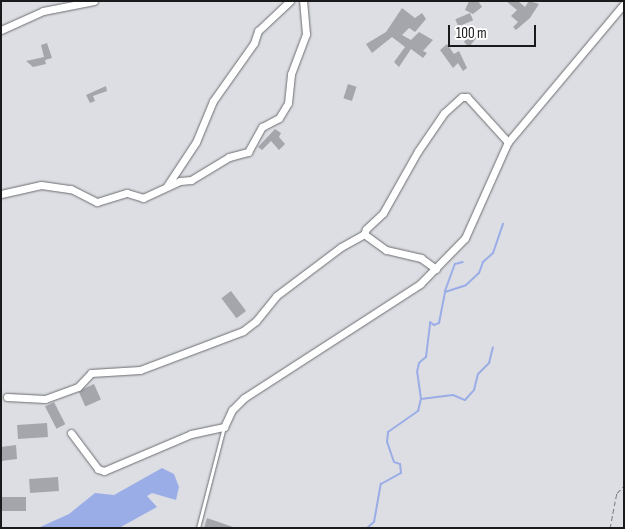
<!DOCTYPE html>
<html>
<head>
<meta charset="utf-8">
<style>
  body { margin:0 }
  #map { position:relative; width:625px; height:529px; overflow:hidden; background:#dcdee3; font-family:"Sofia Sans Condensed",sans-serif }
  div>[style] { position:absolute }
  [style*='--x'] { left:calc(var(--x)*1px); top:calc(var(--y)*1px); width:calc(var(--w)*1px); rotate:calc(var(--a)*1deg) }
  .water>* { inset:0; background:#9aade6 }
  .stream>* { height:2px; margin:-1px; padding:0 1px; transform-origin:1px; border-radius:1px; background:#9aade6 }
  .building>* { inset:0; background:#a4a6ab; transform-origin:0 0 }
  .path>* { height:1px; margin-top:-0.5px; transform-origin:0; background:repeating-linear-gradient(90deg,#78797d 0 5px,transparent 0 7.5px) }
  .roads { filter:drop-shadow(0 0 1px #6b6d71) drop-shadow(0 0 1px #6b6d71) }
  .lane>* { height:3px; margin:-1.5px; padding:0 1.5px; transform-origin:1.5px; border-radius:1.5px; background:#fff }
  .street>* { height:7px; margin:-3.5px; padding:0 3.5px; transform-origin:3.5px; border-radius:3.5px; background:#fff }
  span { translate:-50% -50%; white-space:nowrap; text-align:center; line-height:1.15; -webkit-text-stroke:4px #fff; paint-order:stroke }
  .frame { position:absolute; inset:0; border:2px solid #1a1a1c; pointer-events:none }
  .scale { position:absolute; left:448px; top:25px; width:88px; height:22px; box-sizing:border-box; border:2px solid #1a1a1c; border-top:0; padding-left:6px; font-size:15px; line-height:18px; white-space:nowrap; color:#1a1a1c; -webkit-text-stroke:4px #fff; paint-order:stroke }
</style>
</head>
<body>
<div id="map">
  <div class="water">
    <i style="clip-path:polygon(162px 468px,174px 474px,179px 487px,176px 500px,152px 493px,147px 496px,157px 507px,119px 528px,38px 528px,69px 514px,95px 493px,114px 495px)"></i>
  </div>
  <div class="stream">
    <i style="--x:445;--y:291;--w:29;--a:-70"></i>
    <i style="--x:455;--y:264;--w:8;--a:-14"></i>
    <i style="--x:421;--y:399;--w:32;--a:-7"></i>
    <i style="--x:453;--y:395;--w:13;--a:23"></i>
    <i style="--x:465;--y:400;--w:13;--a:-48"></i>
    <i style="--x:474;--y:390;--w:16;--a:-76"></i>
    <i style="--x:478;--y:374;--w:16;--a:-45"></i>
    <i style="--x:489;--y:363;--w:16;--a:-76"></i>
    <i style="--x:367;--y:528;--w:9;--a:-41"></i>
    <i style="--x:374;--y:522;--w:39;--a:-80"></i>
    <i style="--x:381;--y:484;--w:23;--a:-29"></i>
    <i style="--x:401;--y:473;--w:9;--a:-96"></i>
    <i style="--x:400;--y:464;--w:6;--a:-162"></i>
    <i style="--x:394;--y:462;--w:21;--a:-109"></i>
    <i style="--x:387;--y:442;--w:10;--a:-84"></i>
    <i style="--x:388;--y:432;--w:37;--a:-35"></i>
    <i style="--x:418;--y:411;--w:12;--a:-76"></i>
    <i style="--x:421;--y:399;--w:27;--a:-98"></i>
    <i style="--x:417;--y:372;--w:9;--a:-77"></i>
    <i style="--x:419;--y:363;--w:9;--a:-41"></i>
    <i style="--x:426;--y:357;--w:35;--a:-83"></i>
    <i style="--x:430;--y:322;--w:5;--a:37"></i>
    <i style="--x:434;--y:325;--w:5;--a:-22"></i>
    <i style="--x:439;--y:323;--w:32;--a:-79"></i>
    <i style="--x:445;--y:292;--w:22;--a:-18"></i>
    <i style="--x:466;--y:285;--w:18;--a:-43"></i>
    <i style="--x:479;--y:273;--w:12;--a:-70"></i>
    <i style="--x:483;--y:262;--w:13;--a:-42"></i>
    <i style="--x:493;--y:253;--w:31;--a:-71"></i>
  </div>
  <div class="building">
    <i style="clip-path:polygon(469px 1px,478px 1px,482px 7px,473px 14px,465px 10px)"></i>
    <i style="clip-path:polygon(506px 1px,518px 1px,525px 7px,529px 1px,539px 4px,530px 18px,516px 30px,513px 27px,518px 22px,511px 16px,517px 10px)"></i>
    <i style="clip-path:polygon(402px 8px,415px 18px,422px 13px,426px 19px,415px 32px,409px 28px,402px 35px,411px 40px,419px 32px,433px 40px,423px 51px,427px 53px,423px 58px,411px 49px,399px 67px,394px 62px,405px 47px,392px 37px,372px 53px,366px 44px,386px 32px)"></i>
    <i style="left:470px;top:13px;width:8px;height:16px;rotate:67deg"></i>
    <i style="clip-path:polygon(485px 27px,481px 32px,483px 35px,478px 36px,469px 47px,464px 42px,469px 35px)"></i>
    <i style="clip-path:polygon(47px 43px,52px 58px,45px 60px,46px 64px,33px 67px,26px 61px,44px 57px,41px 45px)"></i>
    <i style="clip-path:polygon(447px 44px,454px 54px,459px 51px,467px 68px,463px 71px,458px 63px,453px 68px,440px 50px)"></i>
    <i style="left:348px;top:84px;width:9px;height:15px;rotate:18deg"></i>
    <i style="clip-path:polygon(106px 86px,107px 91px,93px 96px,95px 101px,90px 103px,86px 95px)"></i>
    <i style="clip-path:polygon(275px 129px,281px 133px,279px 137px,285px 144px,279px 150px,271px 141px,262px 150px,258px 147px)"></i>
    <i style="left:231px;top:291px;width:25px;height:12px;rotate:53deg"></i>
    <i style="left:94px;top:384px;width:17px;height:17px;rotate:66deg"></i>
    <i style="left:54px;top:402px;width:25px;height:10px;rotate:63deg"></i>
    <i style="left:47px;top:423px;width:14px;height:30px;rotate:86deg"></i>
    <i style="clip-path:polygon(16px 445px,17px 459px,1px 461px,1px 447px)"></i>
    <i style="left:58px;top:477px;width:14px;height:29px;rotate:86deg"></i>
    <i style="left:26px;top:497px;width:14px;height:25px;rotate:90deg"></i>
    <i style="clip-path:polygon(207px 518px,233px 527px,233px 528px,204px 528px)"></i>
  </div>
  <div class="path">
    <i style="--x:610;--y:528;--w:36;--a:-79"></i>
    <i style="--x:617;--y:493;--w:10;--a:-45"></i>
  </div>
  <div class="roads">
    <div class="lane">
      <i style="--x:198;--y:528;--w:104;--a:-75.6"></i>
    </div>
    <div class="street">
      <i style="--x:1;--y:30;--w:46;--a:-24.3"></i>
      <i style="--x:43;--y:11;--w:52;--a:-11.1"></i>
      <i style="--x:167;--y:186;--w:53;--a:-56.6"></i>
      <i style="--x:196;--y:142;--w:44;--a:-67.5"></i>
      <i style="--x:213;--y:101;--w:71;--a:-54.7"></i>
      <i style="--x:254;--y:43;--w:13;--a:-72"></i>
      <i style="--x:258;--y:31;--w:44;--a:-43.2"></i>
      <i style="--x:1;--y:194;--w:41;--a:-12.7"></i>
      <i style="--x:41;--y:185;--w:30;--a:8"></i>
      <i style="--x:71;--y:189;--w:29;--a:27"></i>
      <i style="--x:97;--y:202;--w:31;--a:-17"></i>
      <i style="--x:127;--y:193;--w:17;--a:17"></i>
      <i style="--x:143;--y:198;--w:41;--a:-24.7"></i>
      <i style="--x:180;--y:181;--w:11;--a:-5"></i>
      <i style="--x:191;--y:180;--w:44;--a:-31.2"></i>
      <i style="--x:229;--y:157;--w:20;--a:-15"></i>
      <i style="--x:248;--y:152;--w:29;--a:-61"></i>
      <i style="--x:262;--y:127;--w:19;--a:-28"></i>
      <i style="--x:279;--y:118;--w:17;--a:-59"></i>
      <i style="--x:288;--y:103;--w:29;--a:-84"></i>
      <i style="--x:291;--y:74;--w:43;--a:-69.4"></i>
      <i style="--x:306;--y:34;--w:33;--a:-95"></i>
      <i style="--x:436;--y:269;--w:19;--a:-144"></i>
      <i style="--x:421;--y:258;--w:36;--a:-167"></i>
      <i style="--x:386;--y:250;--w:27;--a:-144"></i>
      <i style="--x:364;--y:234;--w:5;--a:-68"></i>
      <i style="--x:366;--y:229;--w:23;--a:-43"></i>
      <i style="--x:383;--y:213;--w:71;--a:-60.6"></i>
      <i style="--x:418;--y:151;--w:46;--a:-55.6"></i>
      <i style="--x:444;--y:113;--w:24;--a:-42"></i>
      <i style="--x:462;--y:97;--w:5;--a:0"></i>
      <i style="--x:467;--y:97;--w:61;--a:47.7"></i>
      <i style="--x:7;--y:397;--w:38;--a:3"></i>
      <i style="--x:45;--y:399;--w:35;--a:-20"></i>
      <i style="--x:78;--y:387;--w:19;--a:-47"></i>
      <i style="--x:91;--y:373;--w:49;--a:-3.5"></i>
      <i style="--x:140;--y:370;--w:110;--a:-20.7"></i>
      <i style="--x:243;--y:331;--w:16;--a:-38"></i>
      <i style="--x:256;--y:321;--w:32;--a:-51"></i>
      <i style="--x:276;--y:296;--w:81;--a:-37"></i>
      <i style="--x:341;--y:247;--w:26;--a:-29"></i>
      <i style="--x:71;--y:433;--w:45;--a:53.1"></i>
      <i style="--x:98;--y:469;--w:6;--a:18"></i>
      <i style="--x:104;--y:471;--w:95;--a:-23"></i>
      <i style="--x:191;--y:434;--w:34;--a:-12"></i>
      <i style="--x:224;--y:427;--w:19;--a:-65"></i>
      <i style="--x:232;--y:410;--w:17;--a:-45"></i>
      <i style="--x:244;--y:398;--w:210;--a:-32.9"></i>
      <i style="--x:420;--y:284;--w:64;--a:-45.6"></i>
      <i style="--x:465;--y:238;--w:105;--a:-65.9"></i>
      <i style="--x:508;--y:142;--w:180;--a:-50"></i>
    </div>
  </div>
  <div class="frame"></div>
  <div class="scale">100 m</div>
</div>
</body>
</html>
